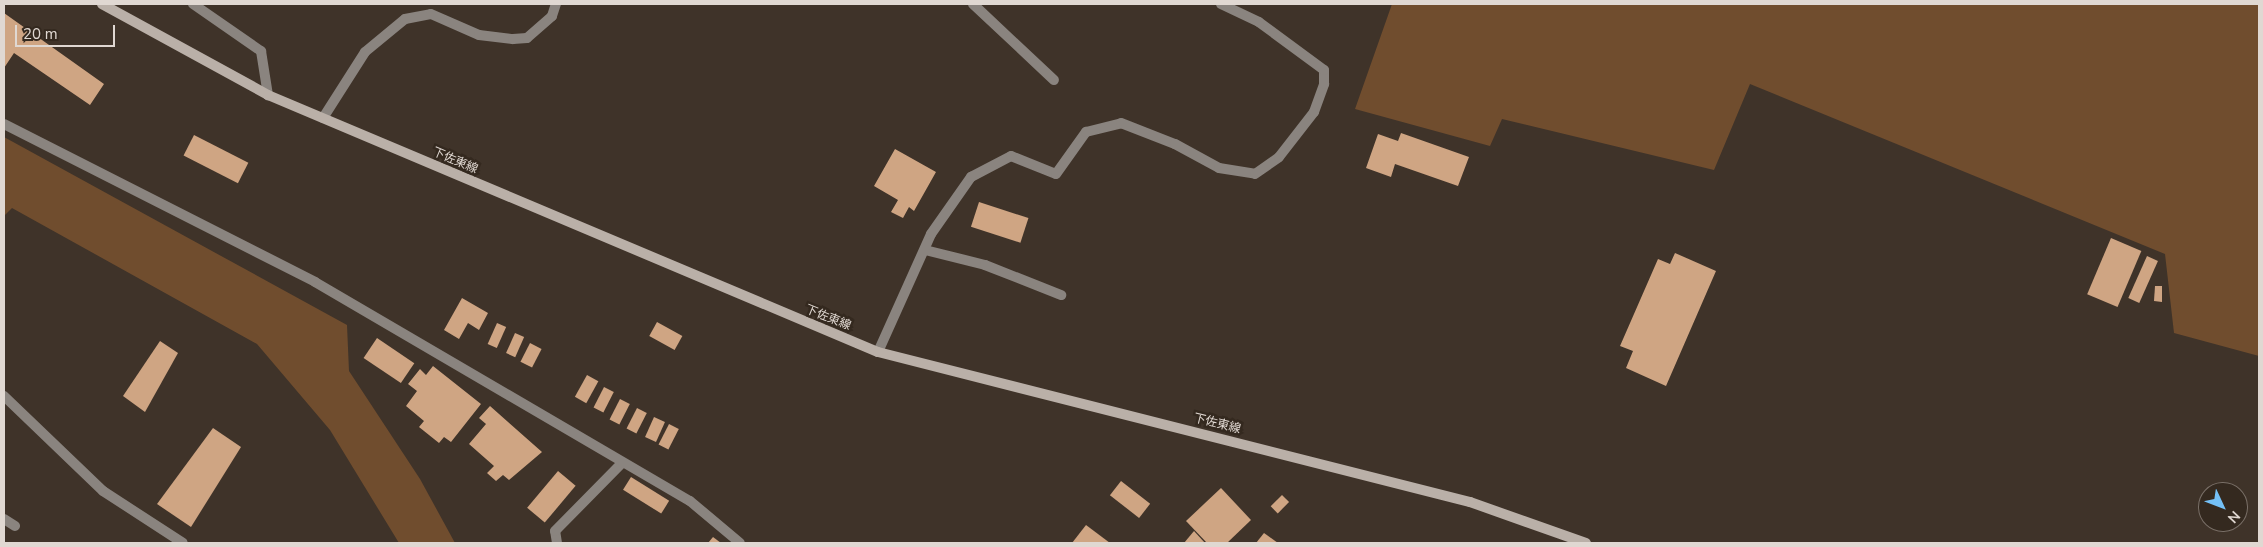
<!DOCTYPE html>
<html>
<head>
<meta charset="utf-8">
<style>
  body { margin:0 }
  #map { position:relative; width:2263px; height:547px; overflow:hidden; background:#3f3329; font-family:"Nunito Sans","Noto Sans JP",sans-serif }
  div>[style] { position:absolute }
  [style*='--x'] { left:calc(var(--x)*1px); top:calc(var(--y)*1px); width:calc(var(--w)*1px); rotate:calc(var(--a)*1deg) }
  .green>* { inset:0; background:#704d2e }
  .building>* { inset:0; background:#cfa583; transform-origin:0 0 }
  .service>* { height:10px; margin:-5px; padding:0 5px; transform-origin:5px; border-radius:5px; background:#8a847f }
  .minor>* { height:10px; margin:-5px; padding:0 5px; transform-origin:5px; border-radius:5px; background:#8a847f }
  .secondary>* { height:10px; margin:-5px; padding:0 5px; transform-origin:5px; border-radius:5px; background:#bab0a8 }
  span { translate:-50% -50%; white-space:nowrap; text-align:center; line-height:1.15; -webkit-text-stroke:5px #34291f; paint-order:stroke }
  .street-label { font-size:12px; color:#e0d8d2 }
  .frame { position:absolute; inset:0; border:5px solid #e0d8d2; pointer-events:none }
  .north { position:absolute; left:2198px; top:482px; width:50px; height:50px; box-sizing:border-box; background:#34291f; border:1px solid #796f67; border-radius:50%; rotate:133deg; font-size:14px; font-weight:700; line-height:20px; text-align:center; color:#e0d8d2 }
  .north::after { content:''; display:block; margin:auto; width:18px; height:22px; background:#74c0f6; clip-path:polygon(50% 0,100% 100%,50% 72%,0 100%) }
  .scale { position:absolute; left:15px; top:25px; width:100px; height:22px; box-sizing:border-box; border:2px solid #e0d8d2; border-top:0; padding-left:6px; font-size:15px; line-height:18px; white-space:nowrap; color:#e0d8d2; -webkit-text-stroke:4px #34291f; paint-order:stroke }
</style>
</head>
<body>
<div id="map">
  <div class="green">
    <i style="clip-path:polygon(1392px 4px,2259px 4px,2259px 356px,2174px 333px,2165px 254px,1750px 84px,1714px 170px,1502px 119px,1490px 146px,1355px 109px)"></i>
    <i style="clip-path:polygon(4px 137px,347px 325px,349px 371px,420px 479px,455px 543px,399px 543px,330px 430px,257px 344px,12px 208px,4px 216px)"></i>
  </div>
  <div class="building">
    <i style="clip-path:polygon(4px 13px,104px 84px,90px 105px,14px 53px,4px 68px)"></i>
    <i style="clip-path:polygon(1401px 133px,1469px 157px,1458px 186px,1395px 164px,1391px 177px,1366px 168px,1378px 134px,1398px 141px)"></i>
    <i style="left:194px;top:135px;width:61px;height:23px;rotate:27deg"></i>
    <i style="clip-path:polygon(895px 149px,936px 172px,914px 211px,909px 207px,903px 218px,891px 212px,898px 200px,874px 186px)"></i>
    <i style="left:979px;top:202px;width:52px;height:26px;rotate:18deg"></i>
    <i style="left:2111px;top:238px;width:33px;height:61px;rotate:23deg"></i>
    <i style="clip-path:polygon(1675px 253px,1716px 271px,1666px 386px,1626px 368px,1633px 351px,1620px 346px,1658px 259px,1670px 264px)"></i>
    <i style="left:2147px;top:256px;width:12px;height:46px;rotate:24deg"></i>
    <i style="clip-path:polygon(2155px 286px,2162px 286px,2162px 302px,2154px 301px)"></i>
    <i style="clip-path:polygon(462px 298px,488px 313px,479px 330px,468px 323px,459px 339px,444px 330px)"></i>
    <i style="left:657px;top:322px;width:29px;height:16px;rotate:29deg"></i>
    <i style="left:497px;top:323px;width:10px;height:23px;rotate:24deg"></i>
    <i style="left:515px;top:333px;width:10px;height:22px;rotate:24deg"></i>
    <i style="left:377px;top:338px;width:45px;height:24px;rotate:34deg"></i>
    <i style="clip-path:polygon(160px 341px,178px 353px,145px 412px,123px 396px)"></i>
    <i style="left:530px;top:343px;width:13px;height:21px;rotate:27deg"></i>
    <i style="clip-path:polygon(433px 366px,481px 404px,451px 442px,444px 437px,439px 443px,419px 427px,424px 421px,406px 406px,417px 391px,408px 384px,420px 369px,426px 375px)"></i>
    <i style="left:587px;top:375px;width:13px;height:25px;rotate:29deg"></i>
    <i style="left:604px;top:387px;width:11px;height:23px;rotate:27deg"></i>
    <i style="left:620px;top:399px;width:11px;height:23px;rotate:27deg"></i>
    <i style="clip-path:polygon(490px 406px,542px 452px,509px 480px,503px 475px,496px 481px,487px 473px,494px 466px,469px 444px,486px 424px,479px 418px)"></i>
    <i style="left:637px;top:408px;width:11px;height:23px;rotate:27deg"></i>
    <i style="left:654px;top:417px;width:12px;height:22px;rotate:24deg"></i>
    <i style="left:669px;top:424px;width:11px;height:23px;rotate:27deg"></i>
    <i style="clip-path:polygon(213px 428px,241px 447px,191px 527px,157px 504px)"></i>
    <i style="left:558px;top:471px;width:23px;height:48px;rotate:40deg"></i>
    <i style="left:631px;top:477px;width:45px;height:15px;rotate:32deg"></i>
    <i style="left:1121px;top:481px;width:37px;height:18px;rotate:38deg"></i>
    <i style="clip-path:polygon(1221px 488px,1251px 520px,1227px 543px,1207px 543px,1186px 521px)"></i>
    <i style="left:1282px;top:495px;width:10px;height:16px;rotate:45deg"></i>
    <i style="clip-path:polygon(1086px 525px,1110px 543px,1072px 543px)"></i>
    <i style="clip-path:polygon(1194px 531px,1205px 543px,1184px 543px)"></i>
    <i style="clip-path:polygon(1264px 533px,1278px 543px,1256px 543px)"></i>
    <i style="clip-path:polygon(713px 537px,721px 543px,708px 543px)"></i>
  </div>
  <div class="service">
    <i style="--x:193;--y:4;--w:83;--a:34.7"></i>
    <i style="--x:261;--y:51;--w:45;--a:81"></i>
    <i style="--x:973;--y:4;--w:111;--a:43.2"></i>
    <i style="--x:323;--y:118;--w:78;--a:-57.5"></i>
    <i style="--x:365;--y:52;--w:52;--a:-39.5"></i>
    <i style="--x:405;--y:19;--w:26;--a:-11"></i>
    <i style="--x:431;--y:14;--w:52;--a:23.6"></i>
    <i style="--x:479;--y:35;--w:34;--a:7"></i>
    <i style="--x:513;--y:39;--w:14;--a:-4"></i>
    <i style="--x:527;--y:38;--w:33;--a:-41"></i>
    <i style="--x:552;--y:16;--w:13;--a:-72"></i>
    <i style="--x:925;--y:250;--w:62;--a:14"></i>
    <i style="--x:985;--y:265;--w:82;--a:21.5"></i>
    <i style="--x:878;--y:352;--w:129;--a:-65.8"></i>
    <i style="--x:931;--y:234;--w:70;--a:-54.9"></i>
    <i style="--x:971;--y:177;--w:45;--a:-27.7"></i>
    <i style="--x:1011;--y:156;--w:48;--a:21.8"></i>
    <i style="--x:1056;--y:174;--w:52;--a:-54.5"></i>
    <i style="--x:1086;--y:132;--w:36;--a:-14"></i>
    <i style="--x:1121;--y:123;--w:58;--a:21.3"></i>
    <i style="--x:1175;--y:144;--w:50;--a:28.6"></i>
    <i style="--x:1219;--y:168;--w:36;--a:9"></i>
    <i style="--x:1255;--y:174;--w:29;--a:-35"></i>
    <i style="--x:1279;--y:157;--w:57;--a:-52.1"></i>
    <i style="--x:1314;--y:112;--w:30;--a:-70"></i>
    <i style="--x:1324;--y:84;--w:14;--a:-90"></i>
    <i style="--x:1324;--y:70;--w:81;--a:-143.6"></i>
    <i style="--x:1259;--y:22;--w:42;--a:-154.7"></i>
    <i style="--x:4;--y:396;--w:137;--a:43.8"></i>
    <i style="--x:103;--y:491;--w:95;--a:33"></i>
    <i style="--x:4;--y:519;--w:13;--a:32"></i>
    <i style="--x:557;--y:543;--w:12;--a:-99"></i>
    <i style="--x:555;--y:531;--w:95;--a:-45.4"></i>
  </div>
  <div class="minor">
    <i style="--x:4;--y:124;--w:349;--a:26.9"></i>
    <i style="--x:315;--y:282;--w:434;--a:30.3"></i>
    <i style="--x:690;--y:501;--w:65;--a:40"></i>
  </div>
  <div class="secondary">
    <i style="--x:102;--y:4;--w:189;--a:28.7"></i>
    <i style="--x:268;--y:95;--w:662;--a:22.85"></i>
    <i style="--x:878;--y:352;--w:611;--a:14.22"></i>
    <i style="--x:1470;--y:502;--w:123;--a:19.5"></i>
  </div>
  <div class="street-label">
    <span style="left:455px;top:161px;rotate:23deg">下佐東線</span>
    <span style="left:828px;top:318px;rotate:22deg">下佐東線</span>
    <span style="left:1217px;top:424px;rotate:14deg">下佐東線</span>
  </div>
  <div class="frame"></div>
  <div class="north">N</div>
  <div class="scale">20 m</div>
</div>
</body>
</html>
